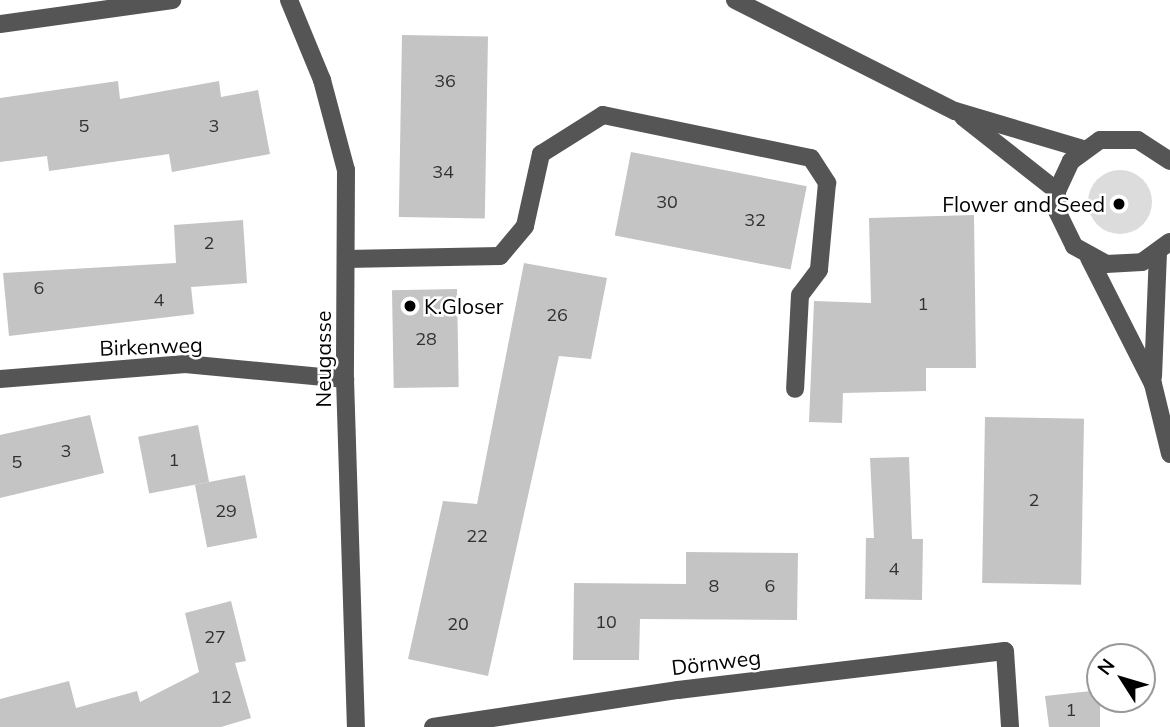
<!DOCTYPE html>
<html>
<head>
<meta charset="utf-8">
<style>
  body { margin:0 }
  #map { position:relative; width:1170px; height:727px; overflow:hidden; background:#fff; font-family:Mulish,sans-serif }
  div>[style] { position:absolute }
  [style*='--x'] { left:calc(var(--x)*1px); top:calc(var(--y)*1px); width:calc(var(--w)*1px); rotate:calc(var(--a)*1deg) }
  .green>* { inset:0; background:#dcdcdc }
  .round { border-radius:50% }
  .building>* { inset:0; background:#c4c4c4; transform-origin:0 0 }
  .minor>* { height:18px; margin:-9px; padding:0 9px; transform-origin:9px; border-radius:9px; background:#555 }
  .dots>* { width:19px; height:19px; translate:-50% -50%; box-sizing:border-box; border:4px solid #fff; border-radius:50% }
  span { translate:-50% -50%; white-space:nowrap; text-align:center; line-height:1.15; -webkit-text-stroke:5px #fff; paint-order:stroke }
  .number-label { font-size:18px; color:#313131 }
  .number-label span { -webkit-text-stroke-width:0 }
  .poi-label { font-size:21px; color:#000 }
  .right { translate:-100% -50%; text-align:right }
  .left { translate:0 -50%; text-align:left }
  .street-label { font-size:21px; color:#000 }
  .north { position:absolute; left:1086px; top:643px; width:70px; height:70px; box-sizing:border-box; background:#fff; border:2px solid #999; border-radius:50%; rotate:307deg; font-size:19px; font-weight:700; line-height:28px; text-align:center; color:#000 }
  .north::after { content:''; display:block; margin:auto; width:24px; height:32px; background:#000; clip-path:polygon(50% 0,100% 100%,50% 72%,0 100%) }
</style>
</head>
<body>
<div id="map">
  <div class="green">
    <i class="round" style="left:1088px;top:170px;width:64px;height:64px"></i>
  </div>
  <div class="building">
    <i style="left:402px;top:35px;width:86px;height:182px;rotate:1deg"></i>
    <i style="clip-path:polygon(118px 81px,120px 99px,219px 81px,221px 97px,258px 90px,270px 154px,172px 172px,169px 154px,49px 171px,47px 156px,0 162px,0 98px)"></i>
    <i style="left:631px;top:152px;width:179px;height:85px;rotate:11deg"></i>
    <i style="clip-path:polygon(974px 215px,976px 368px,926px 368px,926px 391px,843px 393px,842px 423px,809px 422px,814px 301px,871px 303px,869px 218px)"></i>
    <i style="clip-path:polygon(243px 220px,247px 283px,191px 287px,194px 314px,9px 336px,3px 273px,176px 263px,174px 225px)"></i>
    <i style="clip-path:polygon(524px 263px,607px 278px,591px 359px,559px 356px,488px 676px,408px 659px,443px 501px,477px 504px)"></i>
    <i style="left:457px;top:289px;width:98px;height:65px;rotate:89deg"></i>
    <i style="clip-path:polygon(90px 415px,104px 473px,0 498px,0 435px)"></i>
    <i style="left:985px;top:417px;width:99px;height:166px;rotate:1deg"></i>
    <i style="left:198px;top:425px;width:58px;height:61px;rotate:79deg"></i>
    <i style="clip-path:polygon(909px 457px,912px 539px,923px 539px,922px 600px,865px 599px,866px 538px,874px 538px,870px 458px)"></i>
    <i style="left:245px;top:475px;width:64px;height:51px;rotate:79deg"></i>
    <i style="clip-path:polygon(686px 552px,798px 553px,797px 620px,640px 619px,639px 660px,573px 660px,574px 583px,686px 584px)"></i>
    <i style="clip-path:polygon(231px 601px,246px 661px,235px 663px,251px 718px,221px 727px,0 727px,0 699px,69px 681px,76px 708px,137px 691px,140px 702px,199px 672px,185px 613px)"></i>
    <i style="clip-path:polygon(1100px 690px,1100px 727px,1049px 727px,1045px 696px)"></i>
  </div>
  <div class="minor">
    <i style="--x:289;--y:0;--w:87;--a:67.6"></i>
    <i style="--x:322;--y:80;--w:93;--a:75.1"></i>
    <i style="--x:346;--y:170;--w:209;--a:90.3"></i>
    <i style="--x:345;--y:379;--w:348;--a:88.2"></i>
    <i style="--x:735;--y:0;--w:246;--a:26.8"></i>
    <i style="--x:955;--y:111;--w:134;--a:16.5"></i>
    <i style="--x:0;--y:24;--w:174;--a:-7.9"></i>
    <i style="--x:963;--y:117;--w:120;--a:38.2"></i>
    <i style="--x:1170;--y:161;--w:38;--a:-147"></i>
    <i style="--x:1138;--y:140;--w:38;--a:180"></i>
    <i style="--x:1100;--y:140;--w:36;--a:144"></i>
    <i style="--x:1071;--y:161;--w:33;--a:115"></i>
    <i style="--x:1057;--y:191;--w:20;--a:90"></i>
    <i style="--x:1057;--y:211;--w:39;--a:64"></i>
    <i style="--x:1074;--y:246;--w:37;--a:29"></i>
    <i style="--x:1106;--y:264;--w:36;--a:-3"></i>
    <i style="--x:1142;--y:262;--w:34;--a:-36"></i>
    <i style="--x:1089;--y:258;--w:141;--a:63.1"></i>
    <i style="--x:1153;--y:384;--w:72;--a:76.3"></i>
    <i style="--x:346;--y:259;--w:154;--a:-1.1"></i>
    <i style="--x:500;--y:256;--w:39;--a:-50"></i>
    <i style="--x:525;--y:226;--w:74;--a:-77.5"></i>
    <i style="--x:541;--y:154;--w:73;--a:-32.2"></i>
    <i style="--x:603;--y:115;--w:212;--a:11.7"></i>
    <i style="--x:811;--y:158;--w:30;--a:57"></i>
    <i style="--x:827;--y:183;--w:87;--a:95.3"></i>
    <i style="--x:819;--y:270;--w:31;--a:127"></i>
    <i style="--x:800;--y:295;--w:94;--a:93"></i>
    <i style="--x:1153;--y:377;--w:124;--a:-87.7"></i>
    <i style="--x:0;--y:379;--w:186;--a:-4.6"></i>
    <i style="--x:185;--y:364;--w:161;--a:5.4"></i>
    <i style="--x:433;--y:727;--w:248;--a:-8.6"></i>
    <i style="--x:678;--y:690;--w:329;--a:-6.8"></i>
    <i style="--x:1005;--y:651;--w:76;--a:86.2"></i>
  </div>
  <div class="dots">
    <i style="left:1119px;top:204px;background:#000"></i>
    <i style="left:410px;top:306px;background:#000"></i>
  </div>
  <div class="number-label">
    <span style="left:445px;top:81px">36</span>
    <span style="left:84px;top:126px">5</span>
    <span style="left:214px;top:126px">3</span>
    <span style="left:443px;top:172px">34</span>
    <span style="left:667px;top:202px">30</span>
    <span style="left:755px;top:220px">32</span>
    <span style="left:209px;top:243px">2</span>
    <span style="left:39px;top:288px">6</span>
    <span style="left:159px;top:300px">4</span>
    <span style="left:923px;top:304px">1</span>
    <span style="left:557px;top:315px">26</span>
    <span style="left:426px;top:339px">28</span>
    <span style="left:66px;top:451px">3</span>
    <span style="left:174px;top:460px">1</span>
    <span style="left:17px;top:462px">5</span>
    <span style="left:1034px;top:500px">2</span>
    <span style="left:226px;top:511px">29</span>
    <span style="left:477px;top:536px">22</span>
    <span style="left:894px;top:569px">4</span>
    <span style="left:714px;top:586px">8</span>
    <span style="left:770px;top:586px">6</span>
    <span style="left:606px;top:622px">10</span>
    <span style="left:458px;top:624px">20</span>
    <span style="left:215px;top:637px">27</span>
    <span style="left:221px;top:697px">12</span>
    <span style="left:1071px;top:710px">1</span>
  </div>
  <div class="poi-label">
    <span class="right" style="left:1105px;top:204px">Flower and Seed</span>
    <span class="left" style="left:424px;top:306px">K.Gloser</span>
  </div>
  <div class="street-label">
    <span style="left:151px;top:346px;rotate:-2deg">Birkenweg</span>
    <span style="left:323px;top:359px;rotate:-90deg">Neugasse</span>
    <span style="left:716px;top:662px;rotate:-7deg">Dörnweg</span>
  </div>
  <div class="north">N</div>
</div>
</body>
</html>
